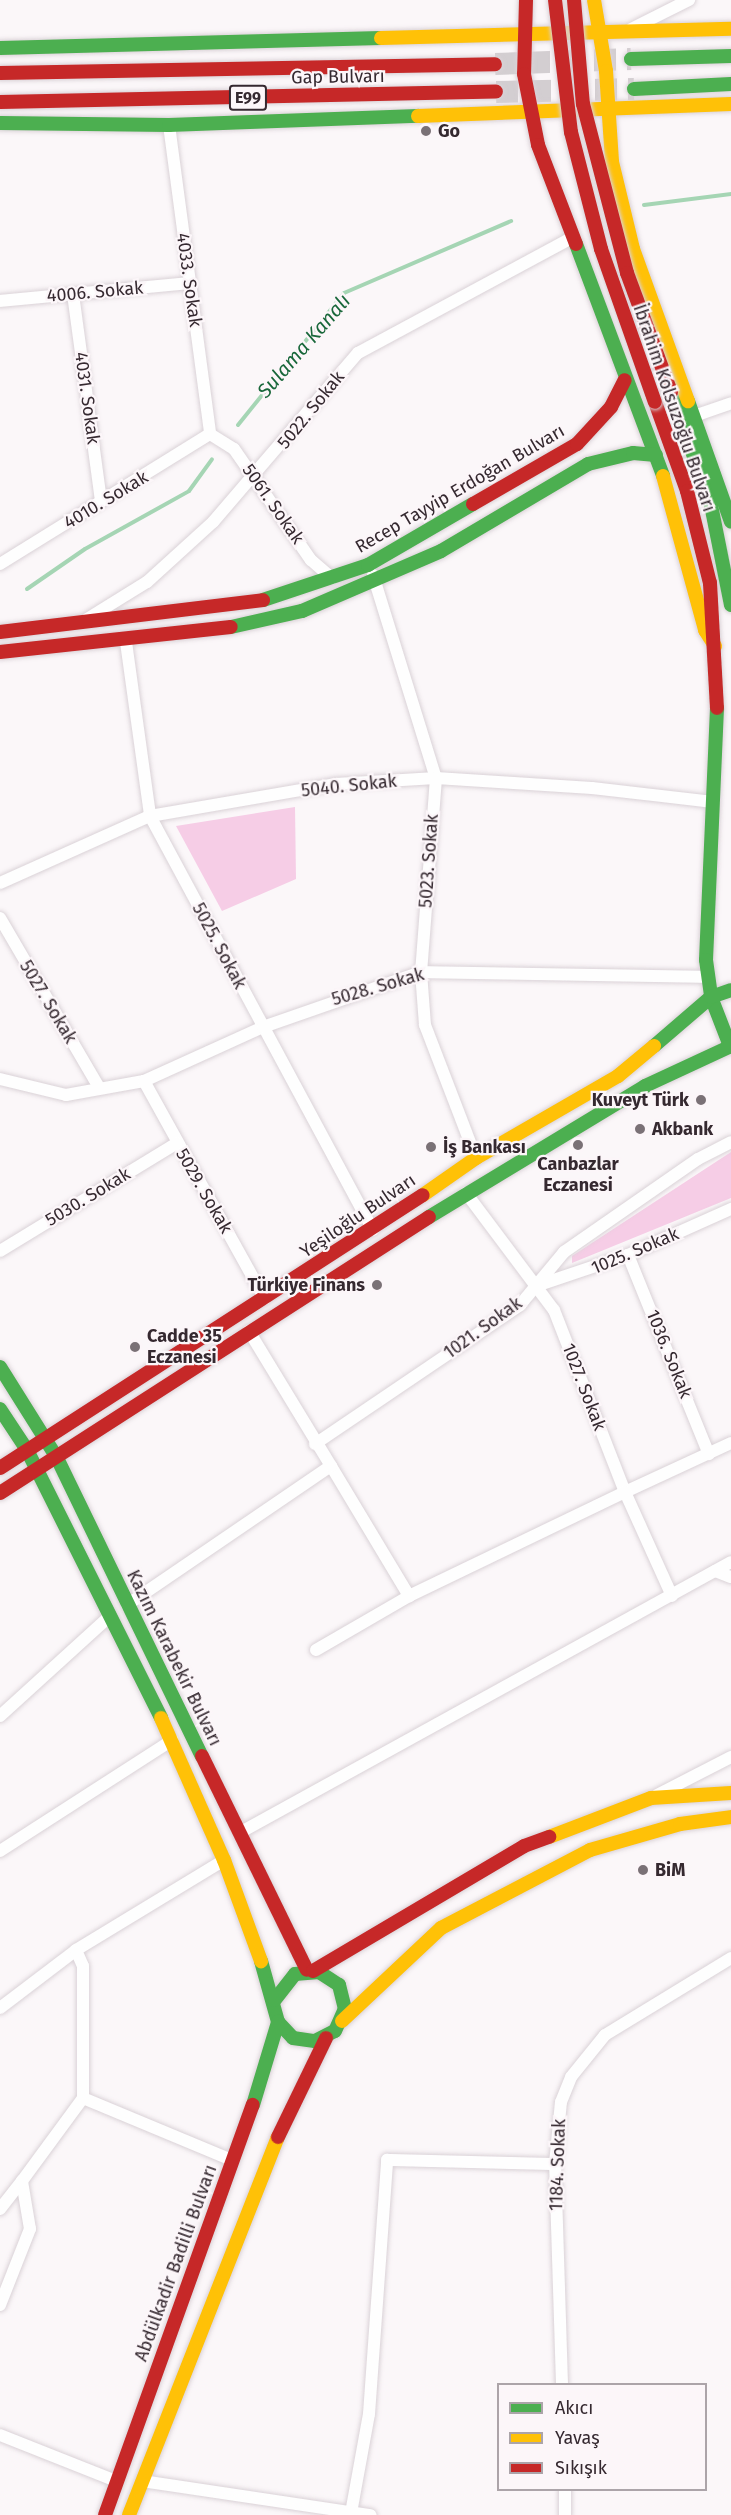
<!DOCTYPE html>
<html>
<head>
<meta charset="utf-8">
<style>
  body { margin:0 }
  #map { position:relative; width:731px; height:2515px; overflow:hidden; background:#fbf7f9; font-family:"Fira Sans",sans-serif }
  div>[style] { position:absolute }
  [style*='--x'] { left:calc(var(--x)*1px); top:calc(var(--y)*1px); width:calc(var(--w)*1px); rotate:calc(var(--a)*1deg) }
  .green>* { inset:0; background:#f6cde6 }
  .stream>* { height:4px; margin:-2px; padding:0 2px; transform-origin:2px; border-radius:2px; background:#a5d5b4 }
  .highway-tunnel>* { height:22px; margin-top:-11px; transform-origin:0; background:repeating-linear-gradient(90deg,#d3ced1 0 22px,transparent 0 33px) }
  .roads { filter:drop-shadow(0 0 2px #dad2d7) drop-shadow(0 0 2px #dad2d7) }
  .street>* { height:12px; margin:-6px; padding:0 6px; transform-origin:6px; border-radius:6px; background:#fefefe }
  .fast>* { height:14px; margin:-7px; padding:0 7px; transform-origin:7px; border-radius:7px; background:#4caf50 }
  .slow>* { height:14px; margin:-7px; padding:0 7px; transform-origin:7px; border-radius:7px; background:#ffc107 }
  .jam>* { height:14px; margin:-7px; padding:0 7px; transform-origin:7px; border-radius:7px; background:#c62828 }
  .bridges { filter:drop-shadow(0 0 2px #dad2d7) drop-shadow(0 0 2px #dad2d7) }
  .jam-bridge>* { height:14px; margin:-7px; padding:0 7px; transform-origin:7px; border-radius:7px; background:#c62828 }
  .dots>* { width:16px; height:16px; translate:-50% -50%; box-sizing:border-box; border:3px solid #fcf6f9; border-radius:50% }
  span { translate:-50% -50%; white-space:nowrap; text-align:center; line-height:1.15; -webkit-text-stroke:4.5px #fcf6f9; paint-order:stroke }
  .shield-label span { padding:2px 4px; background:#fcf6f9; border:2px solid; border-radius:4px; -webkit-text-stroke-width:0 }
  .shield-label { font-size:16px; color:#352930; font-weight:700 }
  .street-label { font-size:18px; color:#352930 }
  .poi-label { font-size:18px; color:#352930; font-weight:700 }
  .left { translate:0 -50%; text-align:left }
  .right { translate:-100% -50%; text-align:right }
  .water-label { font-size:20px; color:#18673a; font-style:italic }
  .legend { position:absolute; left:497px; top:2383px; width:210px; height:108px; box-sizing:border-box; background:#fcf6f9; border:2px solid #aca4a9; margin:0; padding:8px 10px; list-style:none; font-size:18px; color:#352930 }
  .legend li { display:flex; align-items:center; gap:12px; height:30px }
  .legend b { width:30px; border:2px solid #aca4a9 }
</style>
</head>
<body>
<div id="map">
  <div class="green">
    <i style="clip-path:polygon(295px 807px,296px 879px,222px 911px,176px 826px)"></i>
    <i style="clip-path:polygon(731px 1152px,731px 1198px,572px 1263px,572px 1256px)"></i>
  </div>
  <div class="stream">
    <i style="--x:644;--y:205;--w:88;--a:-7.2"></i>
    <i style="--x:238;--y:425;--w:169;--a:-51.2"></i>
    <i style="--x:344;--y:293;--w:182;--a:-23.3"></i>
    <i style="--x:27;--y:589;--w:70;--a:-34.6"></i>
    <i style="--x:85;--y:549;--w:119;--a:-29.1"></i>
    <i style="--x:189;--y:491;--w:39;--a:-54"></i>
  </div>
  <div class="highway-tunnel">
    <i style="--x:495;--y:64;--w:136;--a:-2.1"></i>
    <i style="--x:496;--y:92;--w:138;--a:-1.2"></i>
  </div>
  <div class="roads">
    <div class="street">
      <i style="--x:631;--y:29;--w:65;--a:-26.6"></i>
      <i style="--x:169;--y:125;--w:312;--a:82.4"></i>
      <i style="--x:73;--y:294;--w:209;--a:82.3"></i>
      <i style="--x:0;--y:301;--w:190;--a:-5.4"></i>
      <i style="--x:694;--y:416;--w:39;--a:-19"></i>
      <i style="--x:210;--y:434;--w:28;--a:32"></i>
      <i style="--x:234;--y:449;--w:135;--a:55.3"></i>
      <i style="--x:311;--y:560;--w:28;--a:41"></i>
      <i style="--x:0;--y:564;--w:247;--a:-31.8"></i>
      <i style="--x:373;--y:575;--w:213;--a:72.8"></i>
      <i style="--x:436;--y:778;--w:195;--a:94.4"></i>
      <i style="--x:421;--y:972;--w:53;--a:85.7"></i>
      <i style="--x:425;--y:1025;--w:142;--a:69"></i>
      <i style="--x:87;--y:619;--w:70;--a:-31.7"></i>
      <i style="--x:147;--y:582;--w:89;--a:-42.3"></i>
      <i style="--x:213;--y:522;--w:223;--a:-49.4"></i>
      <i style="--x:358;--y:353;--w:241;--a:-28.3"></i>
      <i style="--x:126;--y:642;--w:176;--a:82.1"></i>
      <i style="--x:150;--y:816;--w:470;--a:61.7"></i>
      <i style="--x:0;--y:883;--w:164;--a:-24.1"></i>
      <i style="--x:150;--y:816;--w:189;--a:-9.8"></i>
      <i style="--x:336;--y:784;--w:100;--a:-3.4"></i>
      <i style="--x:436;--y:778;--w:156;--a:3.7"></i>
      <i style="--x:592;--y:788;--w:122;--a:6.6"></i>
      <i style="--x:0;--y:918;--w:194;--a:59.7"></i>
      <i style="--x:0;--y:1079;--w:68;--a:13.6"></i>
      <i style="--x:66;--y:1095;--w:79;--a:-10.2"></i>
      <i style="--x:144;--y:1081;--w:131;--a:-24.4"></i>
      <i style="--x:263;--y:1027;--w:167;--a:-19.2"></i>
      <i style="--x:421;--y:972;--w:287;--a:1"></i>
      <i style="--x:144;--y:1081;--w:249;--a:61"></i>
      <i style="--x:466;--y:1193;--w:146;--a:53.1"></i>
      <i style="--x:554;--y:1310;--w:195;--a:68.7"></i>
      <i style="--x:625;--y:1492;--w:117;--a:-24.8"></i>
      <i style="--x:0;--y:1251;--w:207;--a:-31.4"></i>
      <i style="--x:628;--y:1255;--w:215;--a:67.9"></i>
      <i style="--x:536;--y:1286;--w:97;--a:-18.6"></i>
      <i style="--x:628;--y:1255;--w:113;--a:-24.1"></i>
      <i style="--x:315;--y:1444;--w:248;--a:-34.1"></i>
      <i style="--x:520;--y:1305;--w:69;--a:-50.3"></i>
      <i style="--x:564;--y:1252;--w:163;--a:-34.8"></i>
      <i style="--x:698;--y:1159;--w:37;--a:-27"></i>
      <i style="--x:331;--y:1466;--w:152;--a:59"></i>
      <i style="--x:715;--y:1571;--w:17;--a:21"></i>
      <i style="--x:127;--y:1605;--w:247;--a:-34.3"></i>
      <i style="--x:331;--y:1466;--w:158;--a:-121.3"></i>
      <i style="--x:316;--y:1650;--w:108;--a:-30.1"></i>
      <i style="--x:409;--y:1596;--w:240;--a:-25.7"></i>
      <i style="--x:625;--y:1492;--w:114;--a:65.7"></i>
      <i style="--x:0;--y:1716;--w:149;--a:-42.3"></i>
      <i style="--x:657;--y:1795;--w:83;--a:-27.2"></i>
      <i style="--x:241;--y:1832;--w:559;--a:-28.86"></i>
      <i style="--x:0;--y:1851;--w:205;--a:-32.8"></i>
      <i style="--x:0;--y:2008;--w:96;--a:-37.3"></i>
      <i style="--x:76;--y:1950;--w:173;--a:-31.3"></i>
      <i style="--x:83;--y:2098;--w:161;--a:22.6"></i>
      <i style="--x:0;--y:2209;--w:36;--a:-52"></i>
      <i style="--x:0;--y:2305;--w:82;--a:-68.5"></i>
      <i style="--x:30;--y:2229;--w:49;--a:-99.5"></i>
      <i style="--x:22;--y:2181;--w:103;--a:-53.7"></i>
      <i style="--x:83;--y:2098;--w:132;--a:-90"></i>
      <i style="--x:83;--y:1966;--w:17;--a:-114"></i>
      <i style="--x:562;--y:2384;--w:220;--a:-91.8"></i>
      <i style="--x:555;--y:2164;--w:62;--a:-84.5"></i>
      <i style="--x:561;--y:2102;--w:27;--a:-68"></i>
      <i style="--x:571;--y:2077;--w:54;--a:-51"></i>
      <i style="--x:605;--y:2035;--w:148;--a:-31.4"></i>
      <i style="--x:0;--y:2435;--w:125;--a:21.6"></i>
      <i style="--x:142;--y:2481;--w:231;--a:8.5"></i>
      <i style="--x:565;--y:2490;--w:25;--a:90"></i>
      <i style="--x:351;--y:2513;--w:101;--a:-79.7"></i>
      <i style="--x:369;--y:2414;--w:255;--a:-85.9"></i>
      <i style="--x:387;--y:2160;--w:168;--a:1.4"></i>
    </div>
    <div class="fast">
      <i style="--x:0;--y:48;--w:381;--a:-1.5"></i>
      <i style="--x:631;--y:59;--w:100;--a:-1.7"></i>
      <i style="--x:634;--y:89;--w:97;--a:-3"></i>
      <i style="--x:0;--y:123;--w:169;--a:0.7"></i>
      <i style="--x:169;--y:125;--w:249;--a:-2.1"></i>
      <i style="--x:576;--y:244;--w:248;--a:69.4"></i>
      <i style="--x:671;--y:392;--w:120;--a:70.5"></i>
      <i style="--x:711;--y:505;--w:102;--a:78.7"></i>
      <i style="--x:688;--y:401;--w:128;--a:70.4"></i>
      <i style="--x:263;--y:600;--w:111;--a:-18.4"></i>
      <i style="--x:368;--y:565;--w:121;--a:-30.2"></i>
      <i style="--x:231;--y:627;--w:73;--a:-12.7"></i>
      <i style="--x:302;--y:611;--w:151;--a:-23.3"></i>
      <i style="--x:441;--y:551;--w:171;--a:-30.6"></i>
      <i style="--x:588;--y:464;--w:46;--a:-13.7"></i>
      <i style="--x:633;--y:453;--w:23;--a:5"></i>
      <i style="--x:717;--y:708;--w:252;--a:92.5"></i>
      <i style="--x:706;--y:960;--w:37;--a:82"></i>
      <i style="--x:711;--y:997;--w:53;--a:68.8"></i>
      <i style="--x:654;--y:1046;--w:75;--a:-40.7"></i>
      <i style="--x:711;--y:997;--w:21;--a:-19"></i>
      <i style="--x:429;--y:1217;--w:253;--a:-31.2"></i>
      <i style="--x:645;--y:1086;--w:95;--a:-24.9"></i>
      <i style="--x:0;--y:1367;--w:107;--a:57.9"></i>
      <i style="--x:57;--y:1458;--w:331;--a:64.1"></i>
      <i style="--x:0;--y:1409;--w:49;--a:56.6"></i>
      <i style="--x:27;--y:1450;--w:300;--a:63.4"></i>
      <i style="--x:261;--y:1961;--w:63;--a:74.4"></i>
      <i style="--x:278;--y:2022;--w:22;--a:47"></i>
      <i style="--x:293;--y:2038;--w:22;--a:8"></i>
      <i style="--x:315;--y:2041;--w:22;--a:-27"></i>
      <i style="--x:335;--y:2031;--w:24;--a:-66"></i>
      <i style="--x:345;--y:2009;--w:25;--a:-104"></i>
      <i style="--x:339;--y:1985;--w:24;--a:-147"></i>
      <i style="--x:319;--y:1972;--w:24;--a:175"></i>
      <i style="--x:295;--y:1974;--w:33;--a:128"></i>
      <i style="--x:253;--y:2105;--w:87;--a:-73.2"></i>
    </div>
    <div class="slow">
      <i style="--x:594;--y:0;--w:72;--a:80.4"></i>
      <i style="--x:606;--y:71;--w:91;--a:86.2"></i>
      <i style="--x:612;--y:162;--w:89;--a:76.4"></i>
      <i style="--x:633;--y:249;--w:162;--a:70.1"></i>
      <i style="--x:381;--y:38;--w:350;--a:-1.5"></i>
      <i style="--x:418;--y:116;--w:313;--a:-2.2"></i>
      <i style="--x:663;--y:476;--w:160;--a:74.7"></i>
      <i style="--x:705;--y:630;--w:19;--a:58"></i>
      <i style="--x:423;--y:1195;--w:65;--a:-34.9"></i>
      <i style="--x:476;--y:1158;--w:164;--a:-30"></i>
      <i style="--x:618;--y:1076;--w:47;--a:-39.8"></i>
      <i style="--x:161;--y:1718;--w:155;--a:66.1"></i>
      <i style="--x:224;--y:1860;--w:108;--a:69.9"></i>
      <i style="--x:549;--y:1837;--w:109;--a:-20.9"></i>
      <i style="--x:651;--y:1798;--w:80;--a:-3.6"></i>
      <i style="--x:342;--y:2021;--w:136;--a:-43.2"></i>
      <i style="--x:441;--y:1928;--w:168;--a:-27.6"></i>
      <i style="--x:590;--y:1850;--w:94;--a:-16.1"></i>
      <i style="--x:680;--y:1824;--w:51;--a:-7.8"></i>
      <i style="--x:129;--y:2515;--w:406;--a:-68.5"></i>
    </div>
    <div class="jam">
      <i style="--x:526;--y:0;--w:74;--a:91.5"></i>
      <i style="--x:524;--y:74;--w:72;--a:78.8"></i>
      <i style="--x:538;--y:145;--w:106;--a:69"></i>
      <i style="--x:0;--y:73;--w:495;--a:-1"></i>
      <i style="--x:0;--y:102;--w:496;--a:-1.2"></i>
      <i style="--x:655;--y:402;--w:95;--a:70.2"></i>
      <i style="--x:687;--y:491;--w:95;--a:76"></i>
      <i style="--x:710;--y:583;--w:125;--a:86.8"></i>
      <i style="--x:473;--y:504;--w:120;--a:-30"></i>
      <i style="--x:577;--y:444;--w:50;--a:-47.4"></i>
      <i style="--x:611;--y:407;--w:30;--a:-63"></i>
      <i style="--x:0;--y:632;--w:265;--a:-6.9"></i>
      <i style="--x:0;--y:652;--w:232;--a:-6.2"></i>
      <i style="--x:0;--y:1468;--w:503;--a:-32.84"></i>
      <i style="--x:0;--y:1493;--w:510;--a:-32.76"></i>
      <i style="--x:202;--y:1756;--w:238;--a:63.9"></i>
      <i style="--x:313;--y:1971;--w:245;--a:-30.6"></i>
      <i style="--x:524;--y:1846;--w:27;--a:-20"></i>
      <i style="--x:278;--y:2137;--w:110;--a:-64.1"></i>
      <i style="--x:105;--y:2515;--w:436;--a:-70.2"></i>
    </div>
  </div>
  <div class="bridges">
    <div class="jam-bridge">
      <i style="--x:555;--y:0;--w:133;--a:83.1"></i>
      <i style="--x:571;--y:132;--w:121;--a:75.6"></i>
      <i style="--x:601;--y:249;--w:162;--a:70.6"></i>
      <i style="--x:574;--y:0;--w:104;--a:85.1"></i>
      <i style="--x:583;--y:104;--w:175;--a:75.4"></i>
      <i style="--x:627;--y:273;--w:127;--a:69.7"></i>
    </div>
  </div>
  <div class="dots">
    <i style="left:426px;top:131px;background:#7a7176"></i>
    <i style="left:701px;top:1100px;background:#7a7176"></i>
    <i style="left:640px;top:1129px;background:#7a7176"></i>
    <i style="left:578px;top:1145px;background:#7a7176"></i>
    <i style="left:431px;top:1147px;background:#7a7176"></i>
    <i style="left:377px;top:1285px;background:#7a7176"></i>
    <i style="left:135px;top:1347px;background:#7a7176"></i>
    <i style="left:643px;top:1870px;background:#7a7176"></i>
  </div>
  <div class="shield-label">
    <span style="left:248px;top:98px">E99</span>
  </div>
  <div class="street-label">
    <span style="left:338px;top:77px;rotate:-1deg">Gap Bulvarı</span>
    <span style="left:189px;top:280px;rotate:82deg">4033. Sokak</span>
    <span style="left:95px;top:292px;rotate:-5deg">4006. Sokak</span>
    <span style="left:87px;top:398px;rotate:82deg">4031. Sokak</span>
    <span style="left:674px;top:408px;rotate:71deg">İbrahim Kolsuzoğlu Bulvarı</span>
    <span style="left:311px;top:410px;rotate:-51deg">5022. Sokak</span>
    <span style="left:460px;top:489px;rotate:-30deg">Recep Tayyip Erdoğan Bulvarı</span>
    <span style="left:106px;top:500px;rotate:-31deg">4010. Sokak</span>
    <span style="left:273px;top:504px;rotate:55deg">5061. Sokak</span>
    <span style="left:349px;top:786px;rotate:-6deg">5040. Sokak</span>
    <span style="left:429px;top:861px;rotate:-86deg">5023. Sokak</span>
    <span style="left:219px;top:946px;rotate:62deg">5025. Sokak</span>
    <span style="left:378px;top:987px;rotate:-16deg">5028. Sokak</span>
    <span style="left:48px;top:1002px;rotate:59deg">5027. Sokak</span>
    <span style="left:204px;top:1191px;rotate:60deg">5029. Sokak</span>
    <span style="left:88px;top:1197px;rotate:-31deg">5030. Sokak</span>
    <span style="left:358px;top:1216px;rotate:-34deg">Yeşiloğlu Bulvarı</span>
    <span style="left:635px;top:1251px;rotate:-23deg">1025. Sokak</span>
    <span style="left:483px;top:1328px;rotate:-36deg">1021. Sokak</span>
    <span style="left:669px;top:1354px;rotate:68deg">1036. Sokak</span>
    <span style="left:584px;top:1387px;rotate:69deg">1027. Sokak</span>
    <span style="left:174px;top:1658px;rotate:64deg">Kazım Karabekir Bulvarı</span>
    <span style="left:558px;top:2165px;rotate:-88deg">1184. Sokak</span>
    <span style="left:176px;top:2263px;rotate:-70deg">Abdülkadir Badilli Bulvarı</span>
  </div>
  <div class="poi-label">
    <span class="left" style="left:438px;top:131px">Go</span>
    <span class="right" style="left:689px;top:1100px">Kuveyt Türk</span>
    <span class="left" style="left:652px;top:1129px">Akbank</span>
    <span class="left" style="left:443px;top:1147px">İş Bankası</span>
    <span style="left:578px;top:1175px">Canbazlar<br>Eczanesi</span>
    <span class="right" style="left:365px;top:1285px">Türkiye Finans</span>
    <span class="left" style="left:147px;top:1347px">Cadde 35<br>Eczanesi</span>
    <span class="left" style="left:655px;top:1870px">BiM</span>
  </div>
  <div class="water-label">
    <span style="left:304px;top:346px;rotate:-49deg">Sulama Kanalı</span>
  </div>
  <ul class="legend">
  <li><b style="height:8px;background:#4caf50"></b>Akıcı</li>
  <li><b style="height:8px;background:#ffc107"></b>Yavaş</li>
  <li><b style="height:8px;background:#c62828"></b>Sıkışık</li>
  </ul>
</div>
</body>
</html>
